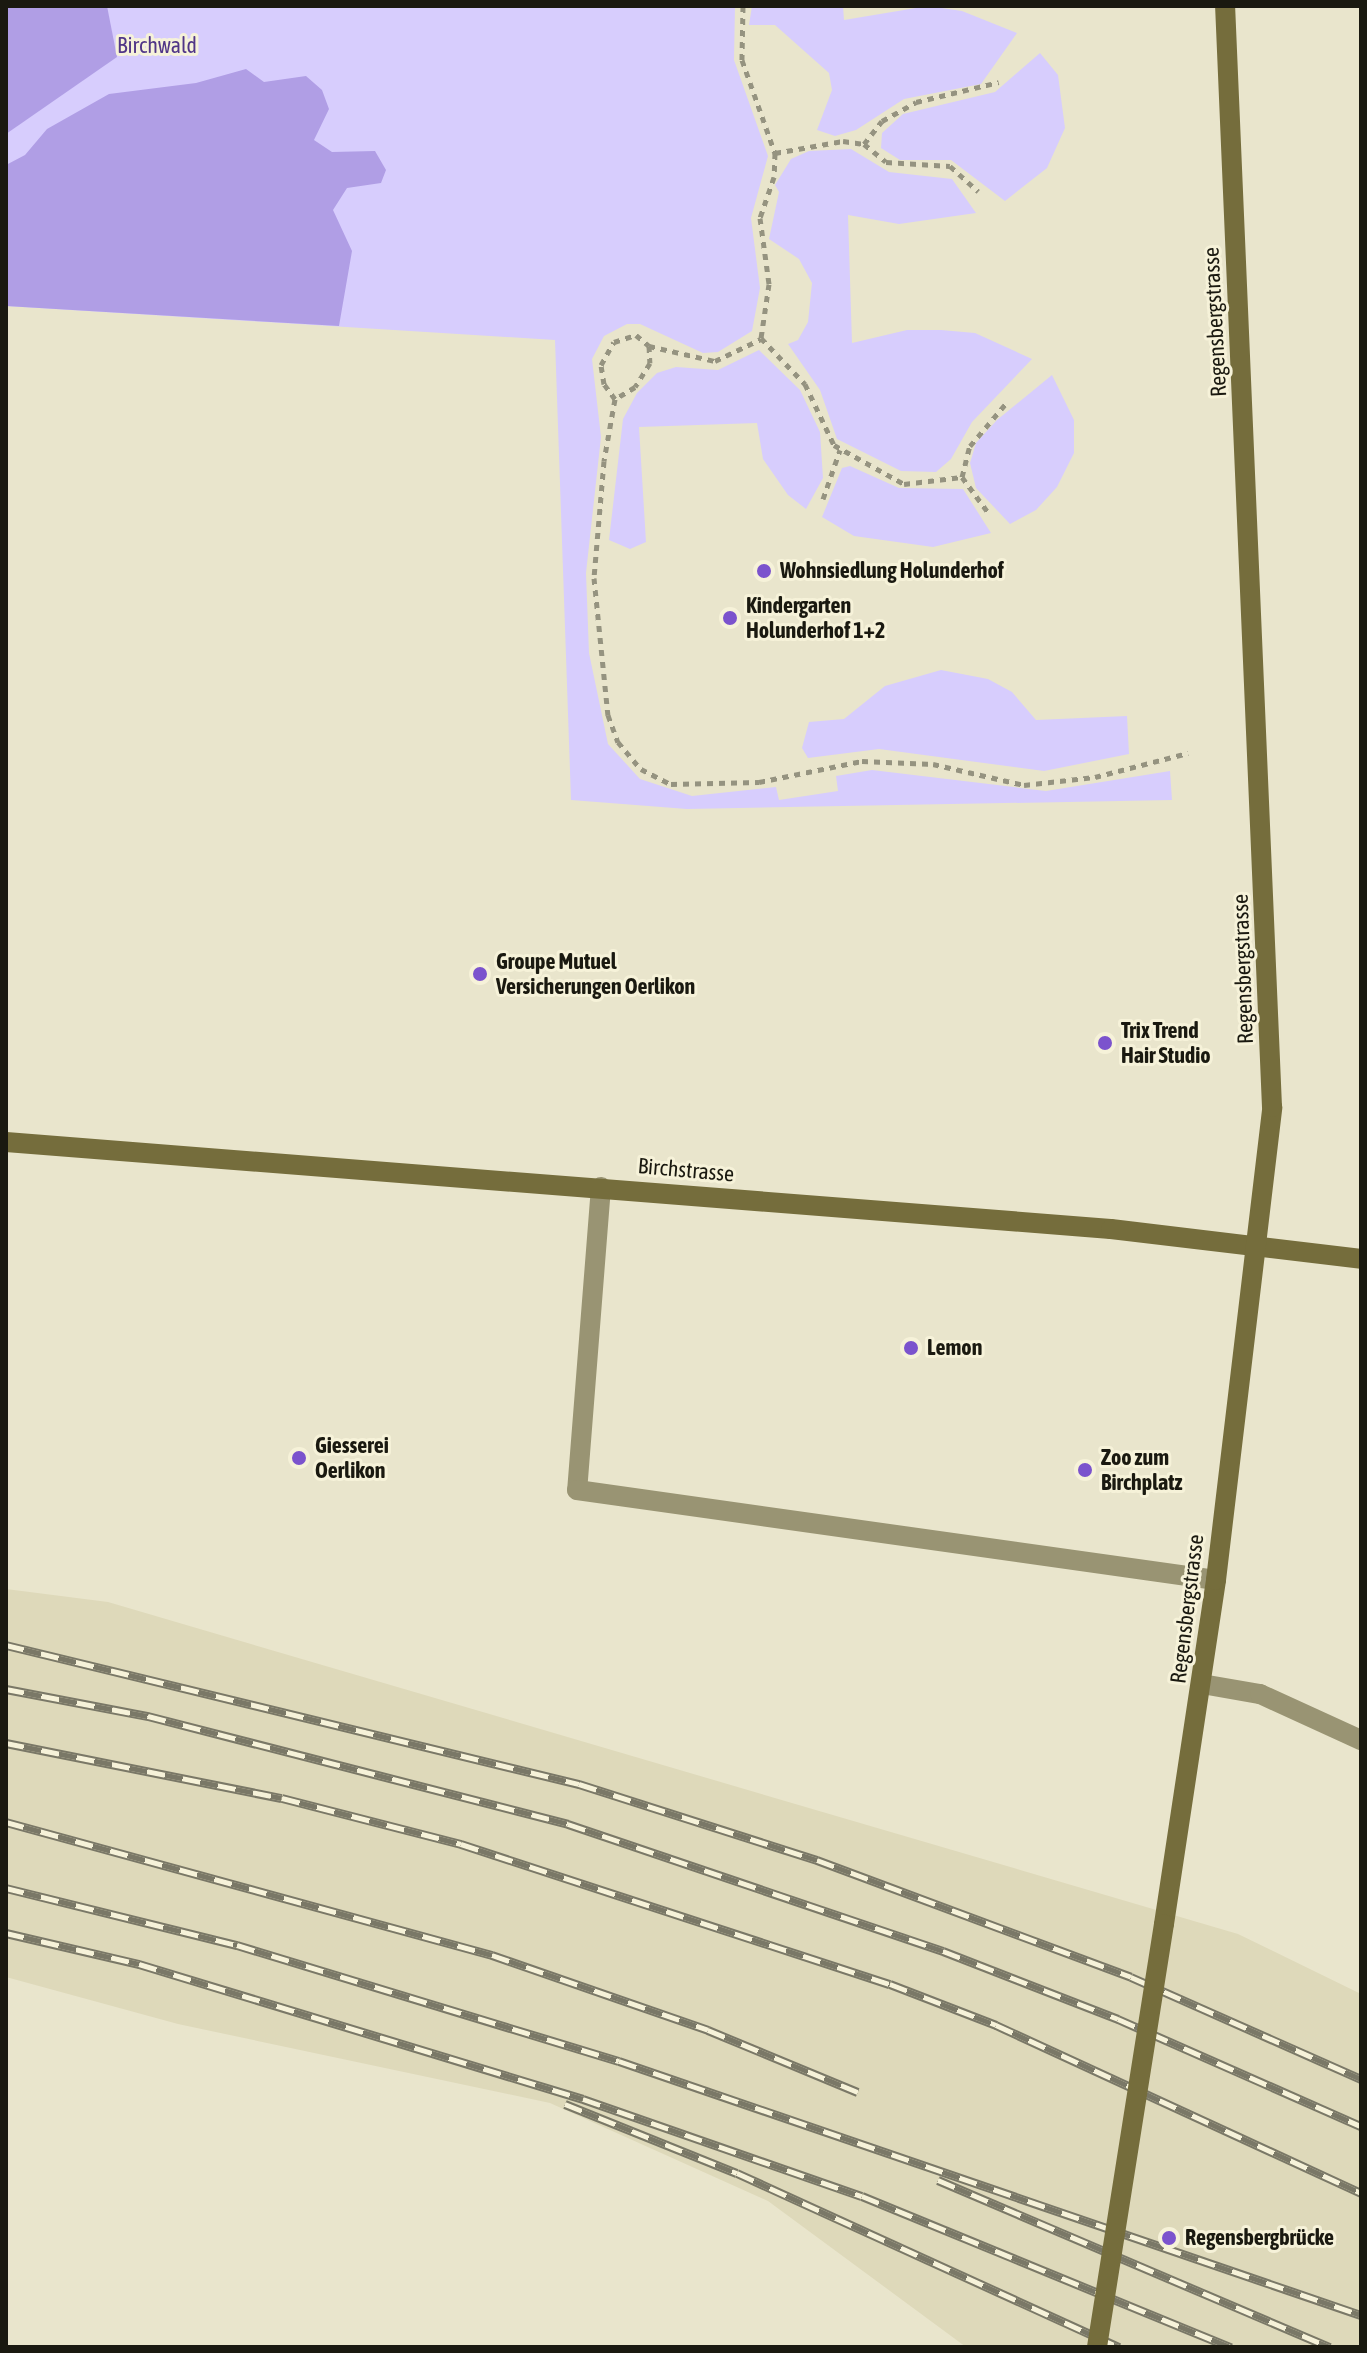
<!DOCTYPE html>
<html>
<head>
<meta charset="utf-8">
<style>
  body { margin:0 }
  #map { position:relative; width:1367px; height:2353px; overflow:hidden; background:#e9e5cc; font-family:"Asap Condensed",sans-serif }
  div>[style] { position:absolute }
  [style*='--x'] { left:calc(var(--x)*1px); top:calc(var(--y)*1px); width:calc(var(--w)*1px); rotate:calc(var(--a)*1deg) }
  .built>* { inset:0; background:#ded9ba }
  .green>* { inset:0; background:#d7cdfd }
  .forest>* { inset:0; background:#b09ee5 }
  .path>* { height:5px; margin-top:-2.5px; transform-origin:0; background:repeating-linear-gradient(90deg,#959380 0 6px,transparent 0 12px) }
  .lane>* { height:20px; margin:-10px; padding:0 10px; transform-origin:10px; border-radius:10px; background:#999473 }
  .street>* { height:20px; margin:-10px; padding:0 10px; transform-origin:10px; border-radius:10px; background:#999473 }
  .secondary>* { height:20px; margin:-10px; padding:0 10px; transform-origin:10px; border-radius:10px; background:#756d3c }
  .rail>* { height:9px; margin-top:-4.5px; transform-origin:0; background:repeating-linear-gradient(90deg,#f6f2d9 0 18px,#7a7867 0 36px); box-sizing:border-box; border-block:2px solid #7a7867 }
  .secondary-bridge>* { height:20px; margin:-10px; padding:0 10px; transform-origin:10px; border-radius:10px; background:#756d3c }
  .dots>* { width:22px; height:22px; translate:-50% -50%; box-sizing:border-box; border:4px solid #f6f2d9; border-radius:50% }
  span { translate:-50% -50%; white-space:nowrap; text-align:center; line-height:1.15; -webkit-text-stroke:6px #f6f2d9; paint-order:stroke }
  .park-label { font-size:22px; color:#503587 }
  .street-label { font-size:22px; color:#1a1910 }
  .poi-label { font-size:22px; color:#1a1910; font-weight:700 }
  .left { translate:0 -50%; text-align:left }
  .frame { position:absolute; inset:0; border:8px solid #1a1910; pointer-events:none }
</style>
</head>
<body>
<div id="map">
  <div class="built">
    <i style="clip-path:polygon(6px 1589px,108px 1602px,1238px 1934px,1361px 1994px,1361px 2347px,966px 2347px,768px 2201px,550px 2103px,178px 2024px,6px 1977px)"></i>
  </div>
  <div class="green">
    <i style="clip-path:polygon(6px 6px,735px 6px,734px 60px,768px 156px,751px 218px,760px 288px,752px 331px,718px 352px,703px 353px,640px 324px,627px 324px,604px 336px,592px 359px,601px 437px,586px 573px,589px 653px,608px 744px,640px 779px,692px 796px,776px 787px,779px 800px,838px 791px,836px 776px,872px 770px,1046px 791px,1170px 771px,1172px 800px,687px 809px,571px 800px,555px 340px,6px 306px)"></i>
    <i style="clip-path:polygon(752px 6px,843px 6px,844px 20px,928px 6px,962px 11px,1017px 33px,981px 84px,904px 99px,856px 130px,835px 136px,817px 130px,832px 90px,829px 73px,775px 25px,749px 25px)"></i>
    <i style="clip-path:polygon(1040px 53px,1058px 75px,1065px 128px,1047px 168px,1005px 201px,951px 160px,900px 160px,881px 148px,882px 133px,903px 114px,995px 92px)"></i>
    <i style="clip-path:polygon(851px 149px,889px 172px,952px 179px,976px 213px,899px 224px,848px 215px,852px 343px,907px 330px,941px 330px,975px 333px,1032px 359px,972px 422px,951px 459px,936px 472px,901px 471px,837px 439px,820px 390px,788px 344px,798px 340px,808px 322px,812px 283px,799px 259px,769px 239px,779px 192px,775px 185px,791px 159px,809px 151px)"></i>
    <i style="clip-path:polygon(759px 350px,800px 390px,820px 432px,823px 478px,806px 509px,788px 495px,763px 459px,757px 423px,639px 427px,646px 542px,630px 549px,609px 540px,623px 419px,637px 393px,657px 373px,676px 367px,718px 370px)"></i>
    <i style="clip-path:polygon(1052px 375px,1074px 420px,1074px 453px,1057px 487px,1036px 510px,1010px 524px,976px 488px,970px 463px,976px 443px,997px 420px)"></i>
    <i style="clip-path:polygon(850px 466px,899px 488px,963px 489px,991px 533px,933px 547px,854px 536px,822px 517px,842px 468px)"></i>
    <i style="clip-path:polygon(941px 670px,988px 679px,1012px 692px,1036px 720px,1127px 716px,1129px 754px,1044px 771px,879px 749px,808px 758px,802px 748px,809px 722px,844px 719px,885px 686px)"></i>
  </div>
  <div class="forest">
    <i style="clip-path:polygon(6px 6px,107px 6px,117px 57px,6px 134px)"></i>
    <i style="clip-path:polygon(246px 69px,264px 82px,306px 76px,322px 90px,329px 109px,314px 140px,332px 152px,375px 151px,386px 170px,381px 183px,347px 188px,333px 210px,352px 251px,339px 326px,6px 306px,6px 165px,25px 155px,47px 129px,109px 94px,196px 83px)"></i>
  </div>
  <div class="path">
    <i style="--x:743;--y:6;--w:54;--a:91.1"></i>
    <i style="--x:742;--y:60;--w:99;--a:70.5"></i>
    <i style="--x:775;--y:153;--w:24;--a:92"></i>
    <i style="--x:774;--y:177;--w:43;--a:108.9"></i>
    <i style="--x:760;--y:218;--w:67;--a:82.2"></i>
    <i style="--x:769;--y:284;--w:55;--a:98.4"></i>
    <i style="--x:761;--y:338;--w:64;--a:46.3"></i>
    <i style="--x:805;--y:384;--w:68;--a:64.6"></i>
    <i style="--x:834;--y:445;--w:80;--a:29.1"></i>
    <i style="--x:904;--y:484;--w:58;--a:-6.9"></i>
    <i style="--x:962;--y:477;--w:32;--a:-76"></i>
    <i style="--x:970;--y:446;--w:59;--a:-49.8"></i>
    <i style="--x:864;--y:144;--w:29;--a:-52"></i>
    <i style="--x:882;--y:121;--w:39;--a:-29"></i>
    <i style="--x:916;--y:102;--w:85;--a:-13.5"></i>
    <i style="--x:775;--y:153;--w:69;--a:-10"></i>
    <i style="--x:843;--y:141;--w:21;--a:8"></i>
    <i style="--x:864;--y:144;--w:28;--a:39"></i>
    <i style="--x:886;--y:162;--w:64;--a:3.6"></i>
    <i style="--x:950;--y:166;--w:38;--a:42"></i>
    <i style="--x:649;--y:346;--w:68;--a:12.8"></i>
    <i style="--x:715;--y:361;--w:51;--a:-25.6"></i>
    <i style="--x:615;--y:399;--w:19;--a:-126"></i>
    <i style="--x:604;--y:384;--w:19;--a:-99"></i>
    <i style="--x:601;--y:365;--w:26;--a:-61"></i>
    <i style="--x:614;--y:342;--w:23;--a:-18"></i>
    <i style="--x:636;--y:335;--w:17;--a:40"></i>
    <i style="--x:649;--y:346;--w:17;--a:87"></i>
    <i style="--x:650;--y:363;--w:28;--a:122"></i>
    <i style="--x:635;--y:387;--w:23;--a:149"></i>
    <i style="--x:615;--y:399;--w:63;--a:100.1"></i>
    <i style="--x:604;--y:461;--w:117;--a:94.9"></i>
    <i style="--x:594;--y:578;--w:138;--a:84.2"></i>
    <i style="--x:608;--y:715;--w:29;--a:70"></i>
    <i style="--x:618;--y:742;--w:35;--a:50"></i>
    <i style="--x:641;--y:769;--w:34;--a:27"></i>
    <i style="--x:671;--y:784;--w:88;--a:-1.3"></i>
    <i style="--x:759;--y:782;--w:105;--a:-11.5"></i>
    <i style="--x:862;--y:761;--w:71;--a:2.4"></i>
    <i style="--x:933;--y:764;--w:93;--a:13"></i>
    <i style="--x:1024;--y:785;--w:71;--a:-6.4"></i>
    <i style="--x:1095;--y:777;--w:96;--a:-14.5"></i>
    <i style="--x:962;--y:477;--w:47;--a:53.6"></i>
    <i style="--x:823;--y:499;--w:52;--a:-70.9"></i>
  </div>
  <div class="lane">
    <i style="--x:601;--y:1187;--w:304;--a:94.5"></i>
    <i style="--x:577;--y:1490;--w:645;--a:8.02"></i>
  </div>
  <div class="street">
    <i style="--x:1202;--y:1684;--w:59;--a:9.8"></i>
    <i style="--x:1260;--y:1694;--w:111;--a:24.5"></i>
  </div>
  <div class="secondary">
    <i style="--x:6;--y:1142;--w:1108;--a:4.5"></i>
    <i style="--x:1111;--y:1229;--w:252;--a:6.8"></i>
    <i style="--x:1164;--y:1924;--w:348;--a:-81.4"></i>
    <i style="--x:1216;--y:1580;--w:476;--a:-83.2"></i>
    <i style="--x:1272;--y:1107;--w:1102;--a:-92.44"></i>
  </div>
  <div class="rail">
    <i style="--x:6;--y:1645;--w:590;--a:13.64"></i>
    <i style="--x:579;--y:1784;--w:250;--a:17.7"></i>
    <i style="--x:817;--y:1860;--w:335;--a:20.4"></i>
    <i style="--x:1131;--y:1977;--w:252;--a:23.9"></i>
    <i style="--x:6;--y:1689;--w:145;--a:10.8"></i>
    <i style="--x:148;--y:1716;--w:434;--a:14.4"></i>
    <i style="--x:568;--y:1824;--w:396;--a:18.7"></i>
    <i style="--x:943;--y:1951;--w:188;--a:21.2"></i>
    <i style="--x:1118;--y:2019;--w:266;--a:23.8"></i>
    <i style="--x:6;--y:1743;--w:281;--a:11.3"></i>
    <i style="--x:282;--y:1798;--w:185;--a:14.4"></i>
    <i style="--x:461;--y:1844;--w:451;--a:18.1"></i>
    <i style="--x:890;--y:1984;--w:114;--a:21.1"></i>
    <i style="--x:996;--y:2025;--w:402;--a:24.7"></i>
    <i style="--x:6;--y:1822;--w:504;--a:15.3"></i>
    <i style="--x:492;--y:1955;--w:229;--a:19.1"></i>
    <i style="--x:708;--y:2030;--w:162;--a:22.5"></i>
    <i style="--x:6;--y:1888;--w:238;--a:13.9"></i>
    <i style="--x:237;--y:1945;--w:399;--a:16.9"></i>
    <i style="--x:619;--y:2061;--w:784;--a:18.9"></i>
    <i style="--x:6;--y:1933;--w:137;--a:13.1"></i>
    <i style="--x:139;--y:1964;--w:464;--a:16.9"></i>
    <i style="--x:583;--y:2099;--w:295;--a:19.2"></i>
    <i style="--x:862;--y:2196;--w:399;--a:22.3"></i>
    <i style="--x:565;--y:2104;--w:185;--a:21.9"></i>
    <i style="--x:737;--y:2173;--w:420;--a:24.5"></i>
    <i style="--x:938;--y:2180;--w:426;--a:23.1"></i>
  </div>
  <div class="secondary-bridge">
    <i style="--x:1097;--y:2347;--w:428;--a:-81"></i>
  </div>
  <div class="dots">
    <i style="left:764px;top:571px;background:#7b53cd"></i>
    <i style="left:730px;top:618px;background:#7b53cd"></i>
    <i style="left:480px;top:974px;background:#7b53cd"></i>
    <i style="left:1105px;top:1043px;background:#7b53cd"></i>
    <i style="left:911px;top:1348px;background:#7b53cd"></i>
    <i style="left:299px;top:1458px;background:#7b53cd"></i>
    <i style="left:1085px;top:1470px;background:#7b53cd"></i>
    <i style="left:1169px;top:2238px;background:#7b53cd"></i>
  </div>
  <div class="park-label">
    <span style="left:157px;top:46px">Birchwald</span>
  </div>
  <div class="street-label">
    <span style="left:1215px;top:322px;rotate:-93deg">Regensbergstrasse</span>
    <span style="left:1243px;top:969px;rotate:-92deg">Regensbergstrasse</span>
    <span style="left:686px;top:1170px;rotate:5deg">Birchstrasse</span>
    <span style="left:1187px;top:1609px;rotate:-83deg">Regensbergstrasse</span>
  </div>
  <div class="poi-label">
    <span class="left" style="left:780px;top:571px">Wohnsiedlung Holunderhof</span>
    <span class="left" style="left:746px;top:618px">Kindergarten<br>Holunderhof 1+2</span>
    <span class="left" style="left:496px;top:974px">Groupe Mutuel<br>Versicherungen Oerlikon</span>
    <span class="left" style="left:1121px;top:1043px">Trix Trend<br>Hair Studio</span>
    <span class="left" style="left:927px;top:1348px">Lemon</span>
    <span class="left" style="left:315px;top:1458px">Giesserei<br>Oerlikon</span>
    <span class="left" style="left:1101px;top:1470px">Zoo zum<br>Birchplatz</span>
    <span class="left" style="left:1185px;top:2238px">Regensbergbrücke</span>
  </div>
  <div class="frame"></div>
</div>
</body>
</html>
